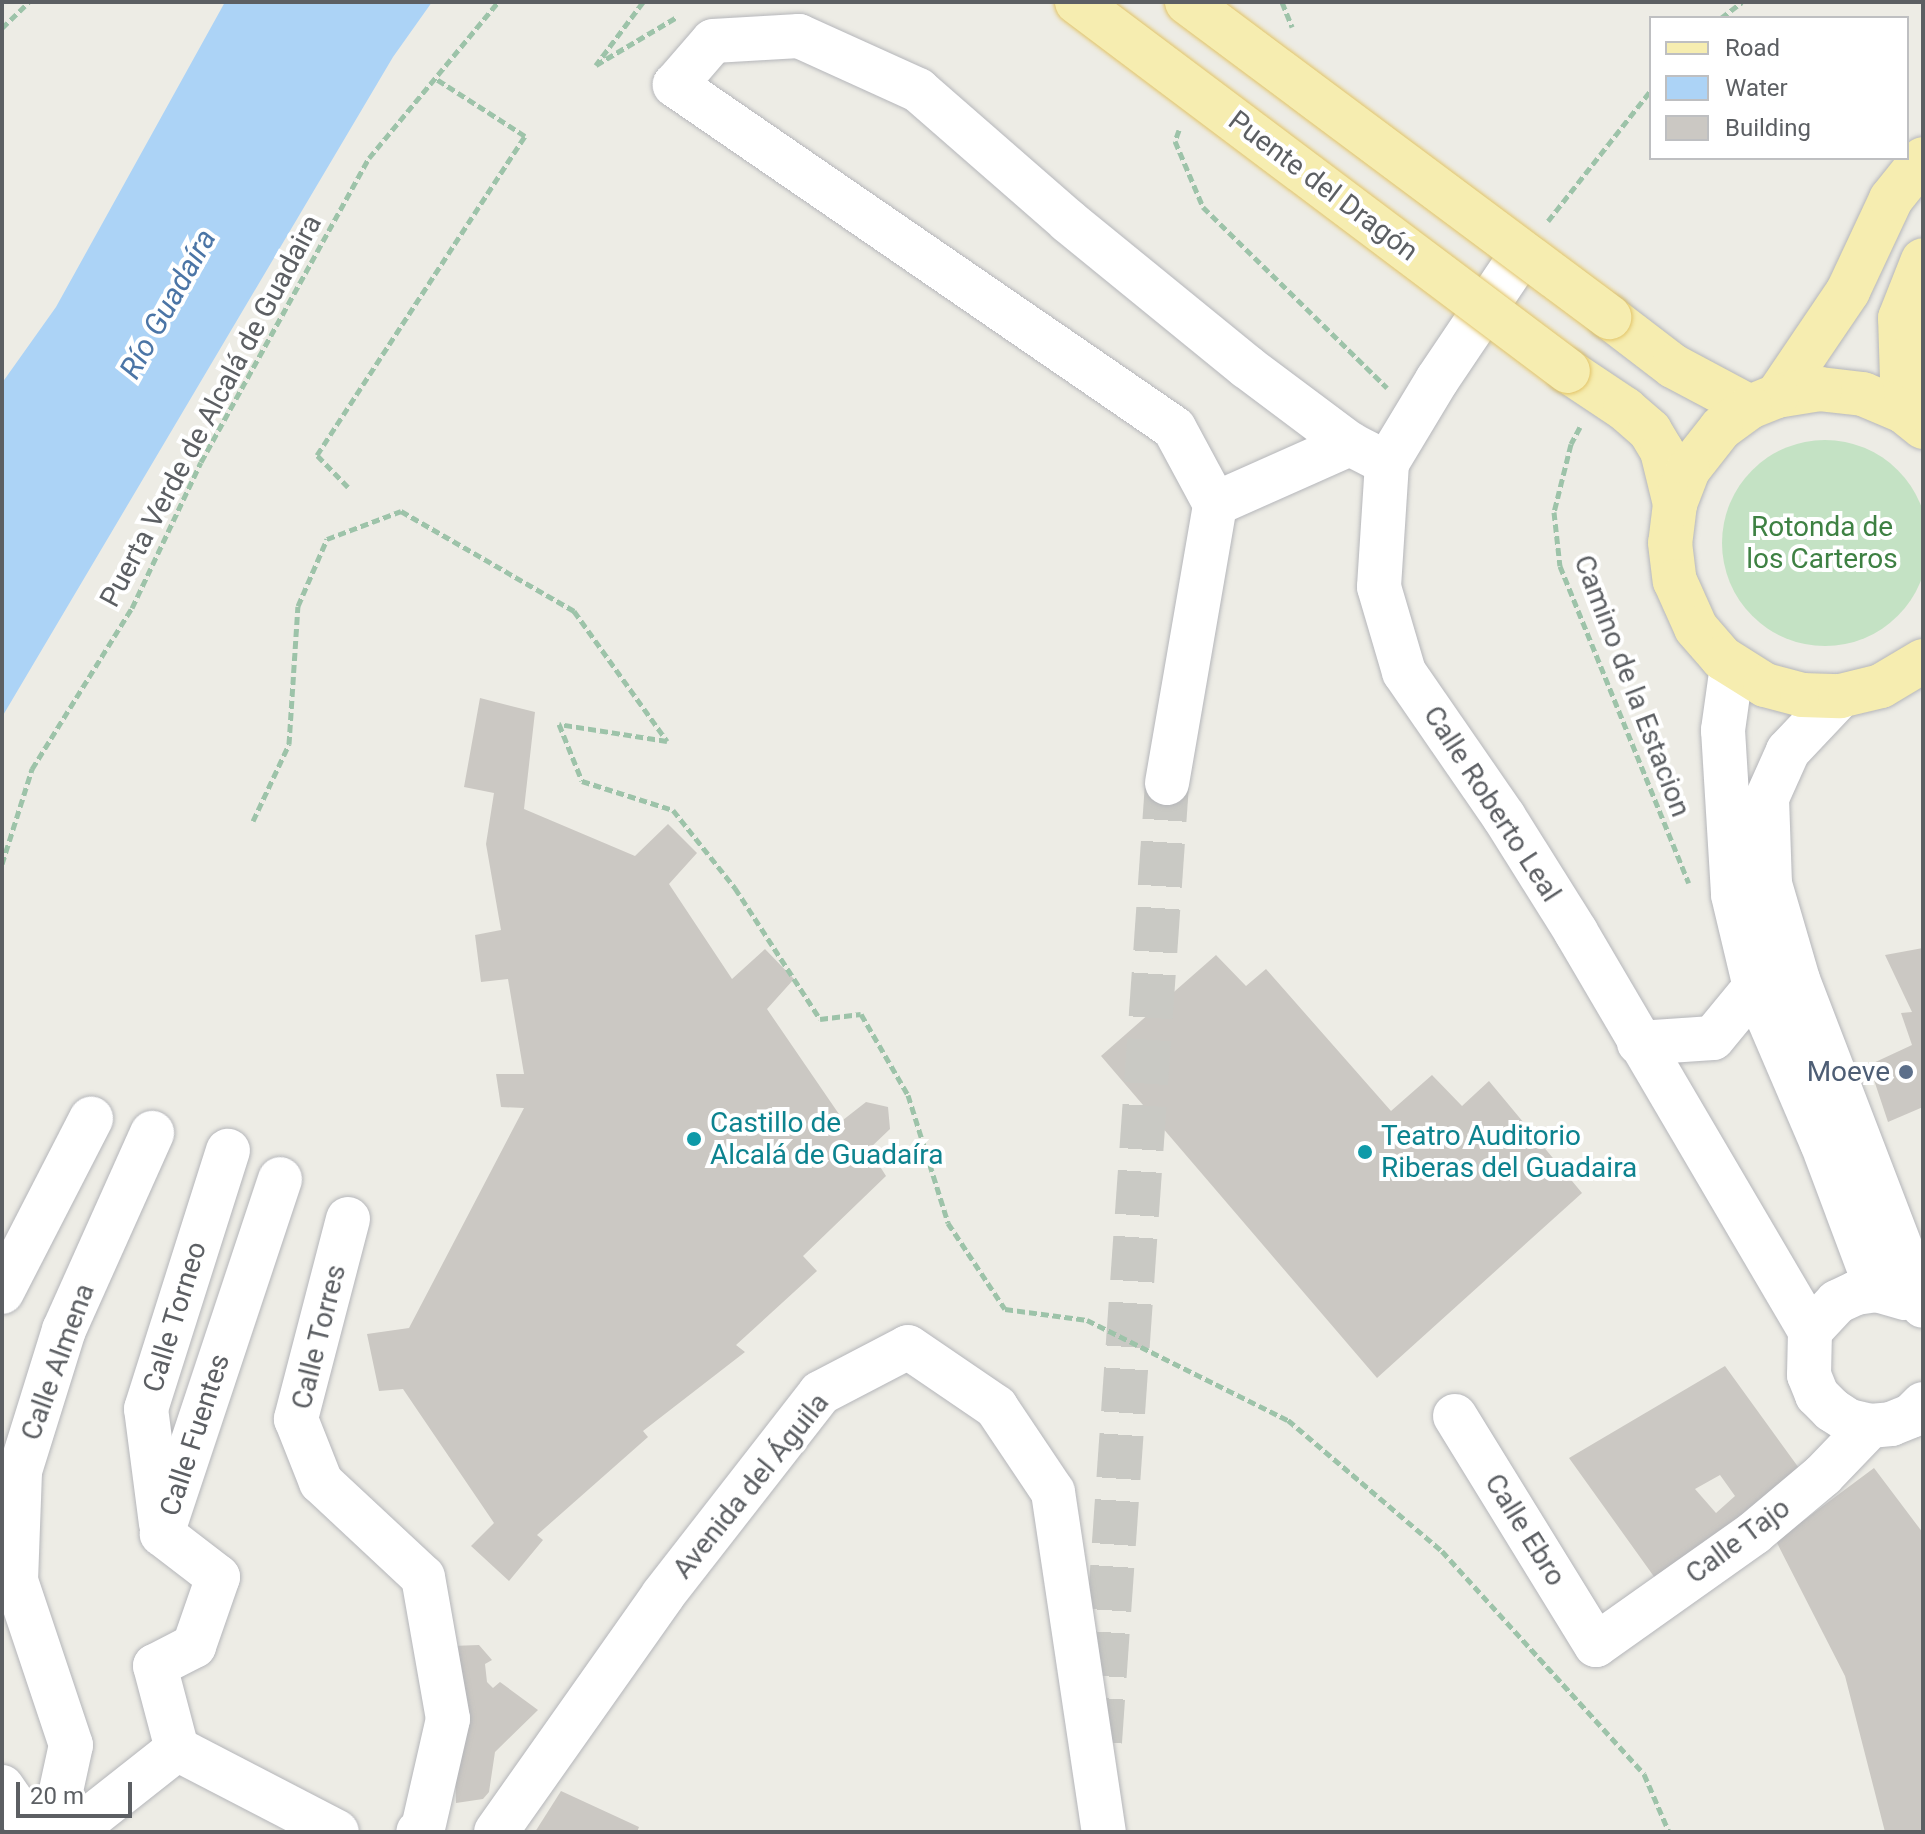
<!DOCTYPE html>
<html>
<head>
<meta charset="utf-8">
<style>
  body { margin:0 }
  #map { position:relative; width:1925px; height:1834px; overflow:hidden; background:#edece5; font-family:Roboto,sans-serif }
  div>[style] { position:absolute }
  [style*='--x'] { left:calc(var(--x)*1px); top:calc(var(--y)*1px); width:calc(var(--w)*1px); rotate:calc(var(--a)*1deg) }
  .green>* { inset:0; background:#c4e2c4 }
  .round { border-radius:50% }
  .water>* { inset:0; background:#acd3f6 }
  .building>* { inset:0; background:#cbc8c3 }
  .minor-tunnel>* { height:44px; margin-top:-22px; transform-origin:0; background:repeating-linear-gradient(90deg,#c9c9c4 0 44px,transparent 0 66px) }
  .path>* { height:5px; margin-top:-2.5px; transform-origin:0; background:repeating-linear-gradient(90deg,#9dc3a9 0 8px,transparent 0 12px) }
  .roads { filter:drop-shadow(0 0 2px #b5b6ba) drop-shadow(0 0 2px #b5b6ba) }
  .minor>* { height:44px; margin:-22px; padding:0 22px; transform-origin:22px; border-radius:22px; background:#fff }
  .major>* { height:44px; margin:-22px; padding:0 22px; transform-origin:22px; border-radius:22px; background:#f6edb0 }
  .bridges { filter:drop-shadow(0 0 2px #e2c468) drop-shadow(0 0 2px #e2c468) }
  .major-bridge>* { height:44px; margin:-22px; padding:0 22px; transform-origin:22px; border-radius:22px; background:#f6edb0 }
  .dots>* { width:22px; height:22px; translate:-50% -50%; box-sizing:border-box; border:4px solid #fff; border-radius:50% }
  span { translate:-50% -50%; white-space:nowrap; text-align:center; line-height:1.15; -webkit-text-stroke:8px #fff; paint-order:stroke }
  .street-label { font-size:28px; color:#5c5f63 }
  .park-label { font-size:28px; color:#3e8143 }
  .service-label { font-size:28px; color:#4e5e75 }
  .right { translate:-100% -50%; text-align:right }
  .culture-label { font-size:28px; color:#0d838f }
  .left { translate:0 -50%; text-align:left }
  .water-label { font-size:30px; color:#4b75a6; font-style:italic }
  .frame { position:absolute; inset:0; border:4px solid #5c5f63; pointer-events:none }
  .legend { position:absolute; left:1649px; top:16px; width:260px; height:144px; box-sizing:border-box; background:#fff; border:2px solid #bebfc1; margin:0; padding:10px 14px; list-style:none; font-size:24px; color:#5c5f63 }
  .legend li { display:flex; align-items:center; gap:16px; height:40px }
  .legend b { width:40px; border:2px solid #bebfc1 }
  .scale { position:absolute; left:16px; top:1782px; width:116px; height:36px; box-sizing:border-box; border:4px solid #5c5f63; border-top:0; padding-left:10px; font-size:24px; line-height:28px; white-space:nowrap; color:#5c5f63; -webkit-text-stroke:6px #fff; paint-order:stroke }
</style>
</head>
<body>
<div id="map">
  <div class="green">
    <i class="round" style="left:1722px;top:440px;width:206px;height:206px"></i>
  </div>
  <div class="water">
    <i style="clip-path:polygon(225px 2px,432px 2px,393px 57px,2px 717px,2px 383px,56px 307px)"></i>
  </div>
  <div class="building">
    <i style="clip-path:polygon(480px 698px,535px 712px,524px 809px,635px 856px,668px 824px,697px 853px,669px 884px,732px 979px,765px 949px,794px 979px,767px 1009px,843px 1120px,866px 1102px,888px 1107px,890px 1129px,869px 1149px,886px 1176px,803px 1256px,817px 1271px,736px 1345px,745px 1352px,643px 1431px,648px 1437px,537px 1535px,543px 1540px,509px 1581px,471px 1546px,494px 1523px,403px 1389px,379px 1391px,367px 1334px,409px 1328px,524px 1108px,501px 1107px,496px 1074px,524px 1074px,508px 979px,481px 982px,475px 935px,501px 930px,486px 844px,494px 793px,464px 787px)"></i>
    <i style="clip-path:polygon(1923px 948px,1923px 1107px,1888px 1122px,1869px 1065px,1912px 1045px,1901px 1013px,1912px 1012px,1885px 955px)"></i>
    <i style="clip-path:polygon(1216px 955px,1246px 986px,1266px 969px,1391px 1111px,1432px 1075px,1462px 1106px,1489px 1081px,1582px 1193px,1377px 1378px,1101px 1056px)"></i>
    <i style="clip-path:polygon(evenodd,1725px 1366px,1804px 1475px,1655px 1578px,1569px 1458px,1725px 1366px,1720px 1475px,1735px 1496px,1716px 1513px,1695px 1489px,1720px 1475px)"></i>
    <i style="clip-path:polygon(1874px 1468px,1923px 1533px,1923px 1832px,1885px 1832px,1845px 1676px,1776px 1541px)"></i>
    <i style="clip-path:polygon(479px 1645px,492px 1660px,485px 1664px,487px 1682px,493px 1688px,500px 1682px,538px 1710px,495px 1752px,489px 1792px,483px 1799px,456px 1803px,452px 1646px)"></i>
    <i style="clip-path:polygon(561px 1791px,639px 1827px,637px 1832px,535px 1832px)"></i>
  </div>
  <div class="minor-tunnel">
    <i style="--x:1100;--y:1742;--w:961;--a:-86"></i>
  </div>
  <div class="path">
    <i style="--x:643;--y:2;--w:79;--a:126.7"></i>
    <i style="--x:596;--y:65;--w:94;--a:-30.7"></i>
    <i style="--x:1282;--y:2;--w:27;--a:68"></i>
    <i style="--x:1721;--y:18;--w:26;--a:-37"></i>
    <i style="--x:2;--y:28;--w:37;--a:-44"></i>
    <i style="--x:1179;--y:130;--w:12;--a:110"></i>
    <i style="--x:1175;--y:141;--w:72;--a:67"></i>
    <i style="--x:1203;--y:207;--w:258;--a:44.5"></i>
    <i style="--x:1548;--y:221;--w:167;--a:-51.8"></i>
    <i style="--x:1580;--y:427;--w:19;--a:118"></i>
    <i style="--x:1571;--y:444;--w:70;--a:104"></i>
    <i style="--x:1554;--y:512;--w:54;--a:83.7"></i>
    <i style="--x:1560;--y:566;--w:342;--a:67.9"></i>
    <i style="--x:348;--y:487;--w:45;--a:-134.1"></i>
    <i style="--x:317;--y:455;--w:381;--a:-56.9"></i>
    <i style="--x:525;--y:136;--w:107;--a:-147.2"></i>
    <i style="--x:253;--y:821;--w:85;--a:-64.9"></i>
    <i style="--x:289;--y:744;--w:138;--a:-86.3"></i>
    <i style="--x:298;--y:606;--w:73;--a:-66.6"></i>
    <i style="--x:327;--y:539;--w:79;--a:-20.7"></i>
    <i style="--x:401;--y:511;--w:200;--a:30"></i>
    <i style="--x:574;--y:611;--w:160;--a:54.4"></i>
    <i style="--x:667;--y:741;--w:109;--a:-171.1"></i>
    <i style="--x:559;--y:724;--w:61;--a:68"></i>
    <i style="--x:582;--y:781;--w:96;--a:17.7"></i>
    <i style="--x:673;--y:810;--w:100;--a:51.5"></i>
    <i style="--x:735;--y:888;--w:156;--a:57"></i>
    <i style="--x:820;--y:1019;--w:41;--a:-7"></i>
    <i style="--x:861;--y:1014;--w:94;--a:59.9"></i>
    <i style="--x:908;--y:1095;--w:134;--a:72.6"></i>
    <i style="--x:948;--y:1223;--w:103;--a:56.5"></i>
    <i style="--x:1005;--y:1309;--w:83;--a:7.6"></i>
    <i style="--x:1087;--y:1320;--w:225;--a:26.5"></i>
    <i style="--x:1288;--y:1420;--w:202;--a:40.4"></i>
    <i style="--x:1442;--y:1551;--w:301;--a:47.8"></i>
    <i style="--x:1644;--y:1774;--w:63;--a:66.7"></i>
    <i style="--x:2;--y:864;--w:100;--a:-72.5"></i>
    <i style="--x:32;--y:769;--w:190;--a:-58.2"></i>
    <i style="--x:132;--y:608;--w:161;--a:-64.7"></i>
    <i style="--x:201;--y:462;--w:347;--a:-61.1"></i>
    <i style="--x:369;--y:158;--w:202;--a:-50.4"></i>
  </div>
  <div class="roads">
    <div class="minor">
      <i style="--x:1519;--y:258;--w:147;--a:123.9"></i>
      <i style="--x:1437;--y:380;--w:97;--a:121.1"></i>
      <i style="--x:1387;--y:463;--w:124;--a:93.7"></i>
      <i style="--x:1379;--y:587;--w:89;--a:73.6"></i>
      <i style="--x:1404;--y:672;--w:176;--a:55.4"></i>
      <i style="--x:1504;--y:817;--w:136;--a:57.9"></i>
      <i style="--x:1576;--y:932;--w:463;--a:59.6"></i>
      <i style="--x:1215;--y:504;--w:148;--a:-24"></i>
      <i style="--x:1732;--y:666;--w:65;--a:98"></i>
      <i style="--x:1723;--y:730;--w:165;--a:86.5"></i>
      <i style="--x:1733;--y:895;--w:95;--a:76.6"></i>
      <i style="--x:1755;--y:987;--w:170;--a:66.8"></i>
      <i style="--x:1822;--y:1143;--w:157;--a:69.5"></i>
      <i style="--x:1840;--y:696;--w:76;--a:133.4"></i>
      <i style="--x:1788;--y:751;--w:51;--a:114.1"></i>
      <i style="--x:1767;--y:798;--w:86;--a:88"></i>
      <i style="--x:1770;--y:884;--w:100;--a:73.7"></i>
      <i style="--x:1798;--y:980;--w:349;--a:69"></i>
      <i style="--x:1167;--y:783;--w:283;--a:-80.2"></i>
      <i style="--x:1215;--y:504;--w:86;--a:-118.3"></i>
      <i style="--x:1174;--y:428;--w:606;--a:-145.5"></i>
      <i style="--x:675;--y:85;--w:58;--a:-49.2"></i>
      <i style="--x:713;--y:41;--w:86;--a:-3.3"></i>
      <i style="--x:799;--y:36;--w:131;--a:24.4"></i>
      <i style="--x:918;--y:90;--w:199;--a:41.1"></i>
      <i style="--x:1068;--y:221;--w:231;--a:39.2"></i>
      <i style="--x:1247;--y:367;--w:129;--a:36.8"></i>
      <i style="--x:1350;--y:444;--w:42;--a:27.2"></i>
      <i style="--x:1639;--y:1043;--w:74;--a:-3.9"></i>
      <i style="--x:1713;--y:1038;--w:66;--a:-50.5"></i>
      <i style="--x:348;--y:1219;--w:207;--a:104.6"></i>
      <i style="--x:296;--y:1419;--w:68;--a:68.4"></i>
      <i style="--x:321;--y:1482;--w:139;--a:43"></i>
      <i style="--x:423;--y:1577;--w:144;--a:80"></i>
      <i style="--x:448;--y:1719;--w:112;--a:102.9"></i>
      <i style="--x:423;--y:1828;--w:6;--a:141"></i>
      <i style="--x:2;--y:1292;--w:195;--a:-62.8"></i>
      <i style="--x:1905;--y:1298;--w:29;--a:-164"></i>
      <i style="--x:1877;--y:1290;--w:21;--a:172"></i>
      <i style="--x:1856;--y:1293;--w:21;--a:155"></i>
      <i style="--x:1837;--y:1302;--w:40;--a:133"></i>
      <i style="--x:1810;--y:1331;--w:44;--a:91.3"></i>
      <i style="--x:1809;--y:1375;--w:22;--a:68"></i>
      <i style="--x:1817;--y:1395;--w:21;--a:45"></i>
      <i style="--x:1832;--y:1410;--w:20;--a:33"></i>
      <i style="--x:1849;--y:1421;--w:22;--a:13"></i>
      <i style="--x:1870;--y:1426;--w:21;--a:-5"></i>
      <i style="--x:1891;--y:1424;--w:22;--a:-22"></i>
      <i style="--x:1911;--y:1416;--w:17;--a:-45"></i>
      <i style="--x:1455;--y:1416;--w:269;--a:58.4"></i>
      <i style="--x:1596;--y:1645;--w:194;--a:-35.3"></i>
      <i style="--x:1754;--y:1533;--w:90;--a:-40"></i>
      <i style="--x:1823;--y:1475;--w:68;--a:-46.2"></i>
      <i style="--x:161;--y:1524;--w:116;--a:-97.4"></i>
      <i style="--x:146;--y:1409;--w:271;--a:-72.4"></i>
      <i style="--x:177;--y:1749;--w:180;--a:27.4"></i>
      <i style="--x:2;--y:1787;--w:55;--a:55.4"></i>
      <i style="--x:52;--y:1832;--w:89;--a:-77.7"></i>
      <i style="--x:71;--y:1745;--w:173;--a:-108.5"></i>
      <i style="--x:16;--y:1581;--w:110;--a:-87.9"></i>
      <i style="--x:20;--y:1471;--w:148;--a:-72.7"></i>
      <i style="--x:64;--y:1330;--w:216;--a:-65.9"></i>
      <i style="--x:72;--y:1832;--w:134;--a:-38.3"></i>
      <i style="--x:177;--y:1749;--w:86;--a:-104.8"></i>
      <i style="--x:155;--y:1666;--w:44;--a:-27.1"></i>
      <i style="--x:194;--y:1646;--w:73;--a:-70.8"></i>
      <i style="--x:218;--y:1577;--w:71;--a:-142.5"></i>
      <i style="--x:162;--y:1534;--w:374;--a:-71.6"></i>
      <i style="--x:496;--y:1832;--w:290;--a:-54.8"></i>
      <i style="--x:663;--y:1595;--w:256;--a:-52.1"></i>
      <i style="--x:820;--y:1393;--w:99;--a:-27.6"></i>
      <i style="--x:908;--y:1347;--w:107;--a:34.3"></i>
      <i style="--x:996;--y:1407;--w:102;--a:56.2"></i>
      <i style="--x:1053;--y:1492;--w:344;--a:81.5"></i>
    </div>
    <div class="major">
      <i style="--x:1609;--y:317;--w:81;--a:37.4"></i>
      <i style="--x:1673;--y:366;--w:87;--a:28"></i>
      <i style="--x:1568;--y:371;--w:69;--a:33.7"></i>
      <i style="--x:1625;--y:409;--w:33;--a:41"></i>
      <i style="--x:1650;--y:431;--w:23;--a:59"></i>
      <i style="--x:1662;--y:451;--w:55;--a:76.2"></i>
      <i style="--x:1777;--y:396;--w:127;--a:-55.9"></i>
      <i style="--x:1848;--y:291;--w:102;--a:-64.9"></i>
      <i style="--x:1891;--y:199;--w:51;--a:-51.3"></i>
      <i style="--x:1903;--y:411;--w:93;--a:-91.8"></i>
      <i style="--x:1900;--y:318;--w:62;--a:-68.4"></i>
      <i style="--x:1923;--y:427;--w:26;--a:-141"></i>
      <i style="--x:1903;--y:411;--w:43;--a:-157"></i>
      <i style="--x:1863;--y:394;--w:43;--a:-173.4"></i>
      <i style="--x:1820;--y:389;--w:44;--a:170.8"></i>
      <i style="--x:1777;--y:396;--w:29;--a:158"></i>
      <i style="--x:1750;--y:407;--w:36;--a:144"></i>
      <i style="--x:1721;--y:428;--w:53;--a:128.2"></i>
      <i style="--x:1688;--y:470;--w:36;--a:111"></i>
      <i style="--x:1675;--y:504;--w:39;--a:97"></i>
      <i style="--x:1670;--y:543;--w:38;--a:83"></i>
      <i style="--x:1675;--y:581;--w:51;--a:65.9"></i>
      <i style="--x:1696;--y:628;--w:40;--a:49"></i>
      <i style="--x:1722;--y:658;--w:51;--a:32.1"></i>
      <i style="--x:1765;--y:685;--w:38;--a:15"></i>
      <i style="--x:1802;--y:695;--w:38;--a:2"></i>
      <i style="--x:1840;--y:696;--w:42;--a:-13.7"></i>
      <i style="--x:1881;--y:686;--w:49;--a:-30.8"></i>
    </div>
  </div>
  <div class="bridges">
    <div class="major-bridge">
      <i style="--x:1077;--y:2;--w:614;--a:36.93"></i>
      <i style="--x:1187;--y:2;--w:527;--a:36.74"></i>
    </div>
  </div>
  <div class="dots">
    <i style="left:1906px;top:1072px;background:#5c6f8a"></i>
    <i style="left:694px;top:1139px;background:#0f9aa8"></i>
    <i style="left:1365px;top:1152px;background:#0f9aa8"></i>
  </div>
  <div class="street-label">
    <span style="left:1323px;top:186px;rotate:37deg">Puente del Dragón</span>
    <span style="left:211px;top:411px;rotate:-62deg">Puerta Verde de Alcalá de Guadaira</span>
    <span style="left:1632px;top:686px;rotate:69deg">Camino de la Estacion</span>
    <span style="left:1492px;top:804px;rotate:57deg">Calle Roberto Leal</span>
    <span style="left:175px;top:1317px;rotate:-73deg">Calle Torneo</span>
    <span style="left:319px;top:1337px;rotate:-76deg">Calle Torres</span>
    <span style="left:58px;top:1362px;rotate:-70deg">Calle Almena</span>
    <span style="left:195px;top:1435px;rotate:-72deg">Calle Fuentes</span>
    <span style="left:751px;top:1486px;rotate:-51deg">Avenida del Águila</span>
    <span style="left:1525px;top:1530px;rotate:58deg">Calle Ebro</span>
    <span style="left:1738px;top:1541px;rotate:-37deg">Calle Tajo</span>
  </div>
  <div class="park-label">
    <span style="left:1822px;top:543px">Rotonda de<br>los Carteros</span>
  </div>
  <div class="service-label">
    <span class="right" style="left:1890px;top:1072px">Moeve</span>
  </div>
  <div class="culture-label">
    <span class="left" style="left:710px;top:1139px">Castillo de<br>Alcalá de Guadaíra</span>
    <span class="left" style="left:1381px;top:1152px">Teatro Auditorio<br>Riberas del Guadaira</span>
  </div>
  <div class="water-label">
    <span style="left:168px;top:304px;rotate:-61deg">Río Guadaíra</span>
  </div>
  <div class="frame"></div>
  <ul class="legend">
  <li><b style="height:10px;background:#f6edb0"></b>Road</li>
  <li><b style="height:22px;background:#acd3f6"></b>Water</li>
  <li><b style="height:22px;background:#cbc8c3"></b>Building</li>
  </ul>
  <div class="scale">20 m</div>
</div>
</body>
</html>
